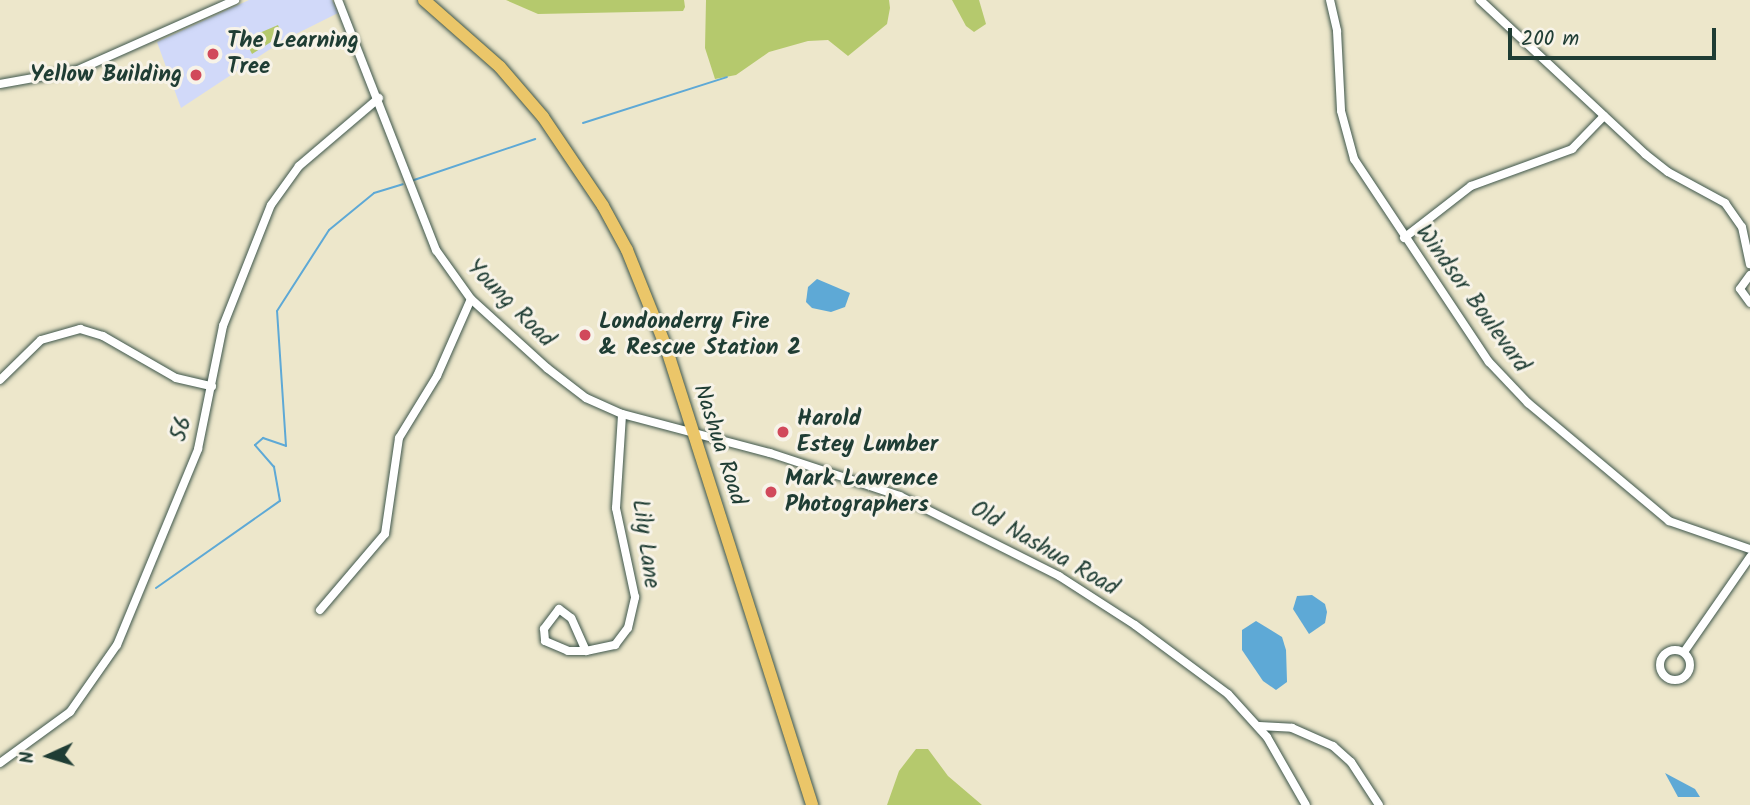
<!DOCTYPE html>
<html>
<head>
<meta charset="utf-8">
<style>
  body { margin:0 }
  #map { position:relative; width:1750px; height:805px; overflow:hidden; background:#ede7cb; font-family:Kalam,sans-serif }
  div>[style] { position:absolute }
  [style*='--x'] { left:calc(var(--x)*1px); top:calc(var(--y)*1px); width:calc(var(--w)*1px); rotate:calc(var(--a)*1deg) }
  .built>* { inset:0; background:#d1d9f9 }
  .green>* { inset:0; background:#b5c96d }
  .water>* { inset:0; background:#5ea9d6 }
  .stream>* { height:2px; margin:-1px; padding:0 1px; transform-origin:1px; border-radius:1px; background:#5ea9d6 }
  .roads { filter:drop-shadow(0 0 2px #3e564b) drop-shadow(0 0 2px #3e564b) }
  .minor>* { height:8px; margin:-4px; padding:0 4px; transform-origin:4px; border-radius:4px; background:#fff }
  .minor>.ring { margin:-4px; padding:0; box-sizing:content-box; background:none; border:8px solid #fff; border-radius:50% }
  .primary>* { height:12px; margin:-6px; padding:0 6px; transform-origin:6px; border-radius:6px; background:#ebc669 }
  .dots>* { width:19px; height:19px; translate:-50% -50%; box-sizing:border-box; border:4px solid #f7f3e8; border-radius:50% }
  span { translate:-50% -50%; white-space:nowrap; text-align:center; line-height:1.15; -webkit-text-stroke:6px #f7f3e8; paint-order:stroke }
  .poi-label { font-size:23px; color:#1f3d34; font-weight:700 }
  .left { translate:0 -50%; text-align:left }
  .right { translate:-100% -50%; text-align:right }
  .street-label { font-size:23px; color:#1f3d34 }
  .north { position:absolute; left:14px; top:721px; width:70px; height:70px; -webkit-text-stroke:5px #f7f3e8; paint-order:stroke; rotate:266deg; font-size:19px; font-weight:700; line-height:28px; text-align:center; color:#1f3d34 }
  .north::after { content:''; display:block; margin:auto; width:24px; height:32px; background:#1f3d34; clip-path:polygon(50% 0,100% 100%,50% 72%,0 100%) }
  .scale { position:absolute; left:1508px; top:28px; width:208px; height:32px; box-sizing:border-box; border:4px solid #1f3d34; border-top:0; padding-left:9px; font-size:21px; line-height:24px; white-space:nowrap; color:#1f3d34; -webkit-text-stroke:5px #f7f3e8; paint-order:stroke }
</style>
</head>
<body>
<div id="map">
  <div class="built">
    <i style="clip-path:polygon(249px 0,332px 0,338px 13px,284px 40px,181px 108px,157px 42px)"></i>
  </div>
  <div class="green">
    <i style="clip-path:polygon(506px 0,684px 0,685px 7px,683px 11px,538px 14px)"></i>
    <i style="clip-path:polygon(706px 0,889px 0,890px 8px,887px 24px,848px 56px,828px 40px,808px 41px,769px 52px,736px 75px,715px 79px,705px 48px)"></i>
    <i style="clip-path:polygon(952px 0,979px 0,986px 24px,974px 32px,966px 26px)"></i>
    <i style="clip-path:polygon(278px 25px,282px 35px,252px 54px,248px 46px,261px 42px,257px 34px)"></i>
    <i style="clip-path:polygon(916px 749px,928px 749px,948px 776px,982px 805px,887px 805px,899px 771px)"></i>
  </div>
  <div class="water">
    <i style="clip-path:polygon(817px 279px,850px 293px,845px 307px,831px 312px,812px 308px,806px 302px,808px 287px)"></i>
    <i style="clip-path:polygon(1312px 595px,1325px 604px,1327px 612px,1325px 623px,1309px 634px,1293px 609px,1297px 596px)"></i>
    <i style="clip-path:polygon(1256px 621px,1282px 637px,1286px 650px,1287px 682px,1276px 690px,1263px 681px,1242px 650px,1242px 630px)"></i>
    <i style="clip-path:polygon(1665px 773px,1695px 789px,1700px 797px,1678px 797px)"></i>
  </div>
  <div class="stream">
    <i style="--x:583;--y:123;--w:151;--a:-17.7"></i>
    <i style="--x:414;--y:180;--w:128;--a:-18.7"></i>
    <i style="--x:156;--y:588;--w:151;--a:-35.1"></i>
    <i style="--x:280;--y:501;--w:35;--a:-100"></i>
    <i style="--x:274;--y:467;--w:29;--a:-131"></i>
    <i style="--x:255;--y:445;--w:11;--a:-41"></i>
    <i style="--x:263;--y:438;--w:24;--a:19"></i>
    <i style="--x:286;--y:446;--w:135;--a:-93.8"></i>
    <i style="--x:277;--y:311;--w:96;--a:-57.3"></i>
    <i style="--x:329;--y:230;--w:58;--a:-39.4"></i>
    <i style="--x:374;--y:193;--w:30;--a:-17"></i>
  </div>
  <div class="roads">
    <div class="minor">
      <i style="--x:338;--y:0;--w:269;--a:68.6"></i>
      <i style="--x:436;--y:250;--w:60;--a:54.5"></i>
      <i style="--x:471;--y:299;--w:103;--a:42.2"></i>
      <i style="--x:547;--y:368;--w:49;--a:37.6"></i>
      <i style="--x:586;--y:398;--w:39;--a:24"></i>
      <i style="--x:622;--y:414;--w:153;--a:14.8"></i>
      <i style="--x:770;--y:453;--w:137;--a:18.3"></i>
      <i style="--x:900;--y:496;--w:178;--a:26.7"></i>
      <i style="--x:1059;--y:576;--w:90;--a:32.8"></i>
      <i style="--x:1135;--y:625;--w:116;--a:36.6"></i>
      <i style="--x:1228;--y:694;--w:58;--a:47.8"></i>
      <i style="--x:1267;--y:737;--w:78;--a:60.2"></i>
      <i style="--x:1330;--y:0;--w:32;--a:77"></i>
      <i style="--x:1337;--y:31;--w:80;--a:87.1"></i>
      <i style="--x:1341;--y:111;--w:50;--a:74.8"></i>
      <i style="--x:1354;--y:159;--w:244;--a:56.4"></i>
      <i style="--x:1489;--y:362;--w:57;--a:46.4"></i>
      <i style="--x:1528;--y:403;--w:184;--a:39.9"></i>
      <i style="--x:1669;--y:521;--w:86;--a:19.1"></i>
      <i style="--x:1480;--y:0;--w:226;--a:43"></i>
      <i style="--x:1645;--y:154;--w:29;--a:38"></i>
      <i style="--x:1668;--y:172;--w:65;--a:28.5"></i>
      <i style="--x:1725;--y:203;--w:29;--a:55"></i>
      <i style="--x:1742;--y:227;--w:38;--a:78"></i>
      <i style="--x:0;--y:84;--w:79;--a:-10.2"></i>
      <i style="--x:78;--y:70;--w:172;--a:-24"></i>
      <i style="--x:1404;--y:238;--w:85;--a:-37.8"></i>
      <i style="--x:1471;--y:186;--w:108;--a:-20.1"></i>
      <i style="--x:1572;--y:149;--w:46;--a:-45.9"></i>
      <i style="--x:1750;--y:275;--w:17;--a:126"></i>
      <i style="--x:1740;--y:289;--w:17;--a:54"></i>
      <i style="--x:0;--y:380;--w:57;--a:-44.3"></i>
      <i style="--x:41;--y:340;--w:41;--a:-15.8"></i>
      <i style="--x:80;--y:329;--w:24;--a:17"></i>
      <i style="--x:103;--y:336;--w:84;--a:29.9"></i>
      <i style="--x:176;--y:378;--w:37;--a:13"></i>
      <i style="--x:320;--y:610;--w:100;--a:-49.5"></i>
      <i style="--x:385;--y:534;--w:97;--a:-81.7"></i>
      <i style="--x:399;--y:438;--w:73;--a:-58.5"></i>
      <i style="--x:437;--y:376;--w:84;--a:-66.2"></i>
      <i class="ring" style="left:1660px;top:650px;width:22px;height:22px"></i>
      <i style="--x:586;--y:651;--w:36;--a:-114"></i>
      <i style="--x:571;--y:618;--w:15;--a:-143"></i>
      <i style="--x:559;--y:609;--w:25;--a:127"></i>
      <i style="--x:544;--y:629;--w:12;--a:85"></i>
      <i style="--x:545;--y:641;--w:25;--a:23"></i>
      <i style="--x:568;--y:651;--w:18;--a:0"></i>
      <i style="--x:586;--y:651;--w:30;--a:-12"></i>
      <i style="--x:615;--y:645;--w:21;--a:-53"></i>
      <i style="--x:628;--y:628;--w:32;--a:-77"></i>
      <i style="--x:635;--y:597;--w:91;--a:-102.1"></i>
      <i style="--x:616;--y:508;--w:94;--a:-86.3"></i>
      <i style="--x:1684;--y:652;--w:116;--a:-55.2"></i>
      <i style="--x:1259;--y:726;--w:33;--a:3"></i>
      <i style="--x:1292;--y:728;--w:45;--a:23.7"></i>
      <i style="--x:1333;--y:746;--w:24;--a:42"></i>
      <i style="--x:1351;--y:762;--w:51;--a:56.9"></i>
      <i style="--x:0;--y:763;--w:87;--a:-36.1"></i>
      <i style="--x:70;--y:712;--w:82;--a:-55"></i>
      <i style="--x:117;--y:645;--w:212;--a:-67.5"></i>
      <i style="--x:198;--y:449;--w:126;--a:-78.5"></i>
      <i style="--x:223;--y:326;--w:130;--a:-68.4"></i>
      <i style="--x:271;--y:205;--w:48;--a:-54.3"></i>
      <i style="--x:299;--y:166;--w:105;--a:-40.4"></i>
    </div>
    <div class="primary">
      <i style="--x:424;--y:0;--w:101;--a:41.4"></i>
      <i style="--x:500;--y:67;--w:66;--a:49.3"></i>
      <i style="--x:543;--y:117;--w:107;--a:56"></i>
      <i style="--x:603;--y:206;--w:50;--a:61.4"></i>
      <i style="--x:627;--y:250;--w:105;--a:68.1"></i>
      <i style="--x:666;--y:347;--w:481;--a:72.3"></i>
    </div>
  </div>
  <div class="dots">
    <i style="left:213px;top:54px;background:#d1495b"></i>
    <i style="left:196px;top:75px;background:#d1495b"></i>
    <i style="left:585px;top:335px;background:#d1495b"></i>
    <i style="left:783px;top:432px;background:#d1495b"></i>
    <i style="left:771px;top:492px;background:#d1495b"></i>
  </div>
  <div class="poi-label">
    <span class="left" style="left:227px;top:54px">The Learning<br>Tree</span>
    <span class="right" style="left:182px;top:75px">Yellow Building</span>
    <span class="left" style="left:599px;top:335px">Londonderry Fire<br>&amp; Rescue Station 2</span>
    <span class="left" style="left:797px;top:432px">Harold<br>Estey Lumber</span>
    <span class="left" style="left:785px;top:492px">Mark Lawrence<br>Photographers</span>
  </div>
  <div class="street-label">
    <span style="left:1472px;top:299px;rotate:54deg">Windsor Boulevard</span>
    <span style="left:510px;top:304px;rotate:45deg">Young Road</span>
    <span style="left:182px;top:429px;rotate:-74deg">56</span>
    <span style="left:719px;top:445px;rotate:72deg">Nashua Road</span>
    <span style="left:645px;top:544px;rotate:82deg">Lily Lane</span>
    <span style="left:1044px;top:549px;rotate:30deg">Old Nashua Road</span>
  </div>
  <div class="north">N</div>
  <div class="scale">200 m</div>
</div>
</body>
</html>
